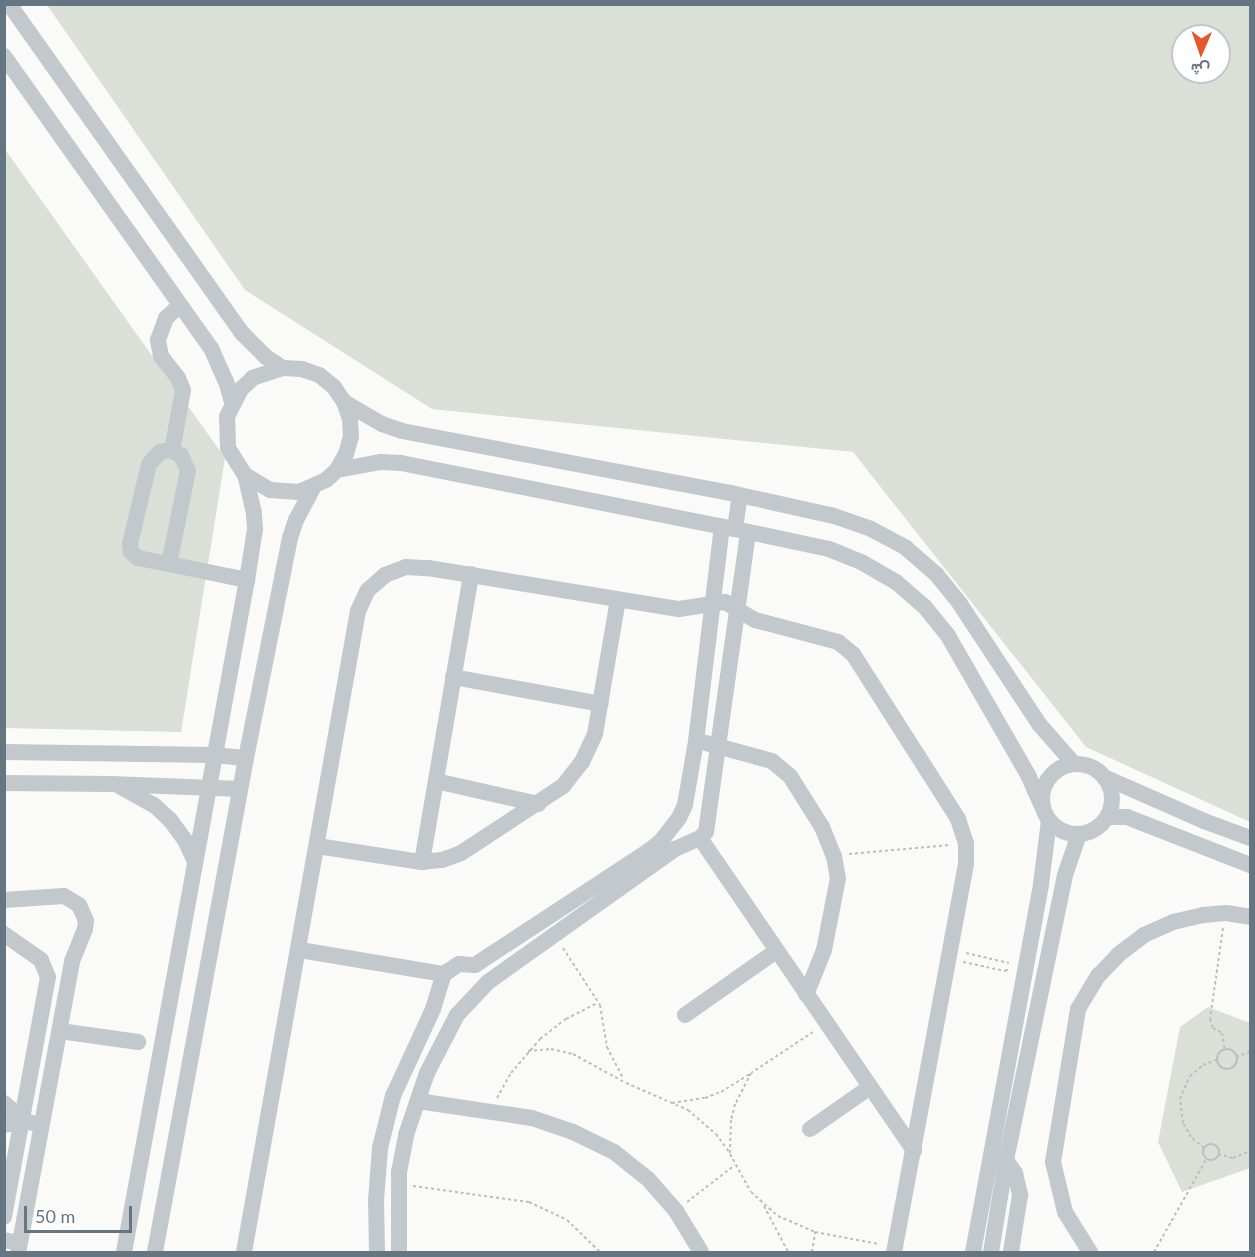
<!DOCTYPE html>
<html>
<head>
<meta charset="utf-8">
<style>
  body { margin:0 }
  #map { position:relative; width:1255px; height:1257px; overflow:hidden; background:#fafaf8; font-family:Lato,Vazirmatn,sans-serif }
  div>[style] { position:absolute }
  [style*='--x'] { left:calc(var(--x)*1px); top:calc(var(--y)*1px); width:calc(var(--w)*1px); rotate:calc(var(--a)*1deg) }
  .green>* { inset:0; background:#dadfd7 }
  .path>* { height:2px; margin-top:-1px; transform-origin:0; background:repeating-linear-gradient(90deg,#bbbfc2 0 3px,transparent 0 6px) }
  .path>.ring { margin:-1px; padding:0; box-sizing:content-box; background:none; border:2px solid #bbbfc2; border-radius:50% }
  .minor>* { height:16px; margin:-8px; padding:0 8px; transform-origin:8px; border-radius:8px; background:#c3c8cc }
  .minor>.ring { margin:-8px; padding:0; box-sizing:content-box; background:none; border:16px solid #c3c8cc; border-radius:50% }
  span { translate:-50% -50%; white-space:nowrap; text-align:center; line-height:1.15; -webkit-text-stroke:6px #fff; paint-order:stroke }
  .frame { position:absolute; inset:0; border:6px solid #657683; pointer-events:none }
  .north { position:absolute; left:1171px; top:24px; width:60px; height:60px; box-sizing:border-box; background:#fff; border:2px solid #c1c8cd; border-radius:50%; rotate:182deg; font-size:16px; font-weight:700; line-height:24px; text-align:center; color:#657683 }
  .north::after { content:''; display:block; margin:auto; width:21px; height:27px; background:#e4572e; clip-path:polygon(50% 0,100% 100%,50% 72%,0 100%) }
  .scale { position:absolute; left:24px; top:1206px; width:108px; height:27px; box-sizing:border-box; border:3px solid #657683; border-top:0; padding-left:8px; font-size:18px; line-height:21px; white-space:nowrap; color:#657683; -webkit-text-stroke:4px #fff; paint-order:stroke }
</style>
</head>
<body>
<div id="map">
  <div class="green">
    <i style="clip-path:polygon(evenodd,47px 5px,1250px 5px,1250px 822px,1086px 747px,853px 452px,432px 409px,245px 290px,47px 5px,1183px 36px,1219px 36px,1219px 72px,1183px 72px,1183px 36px)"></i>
    <i style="clip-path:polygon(4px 148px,225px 458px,181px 732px,5px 728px)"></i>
    <i style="clip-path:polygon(1208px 1007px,1250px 1023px,1250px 1168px,1182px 1192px,1158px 1142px,1180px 1027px)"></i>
  </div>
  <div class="path">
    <i style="--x:849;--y:854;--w:101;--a:-5.1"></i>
    <i style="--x:1223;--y:928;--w:92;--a:98.1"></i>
    <i style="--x:1210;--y:1019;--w:9;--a:72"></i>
    <i style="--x:1213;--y:1028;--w:10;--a:29"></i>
    <i style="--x:1222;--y:1033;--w:18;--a:81"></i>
    <i style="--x:563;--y:948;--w:68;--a:57"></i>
    <i style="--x:600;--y:1005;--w:43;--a:80.5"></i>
    <i style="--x:607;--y:1047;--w:36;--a:63"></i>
    <i style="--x:966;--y:953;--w:44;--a:13.1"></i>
    <i style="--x:963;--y:962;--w:43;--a:12.1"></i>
    <i style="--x:1005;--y:971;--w:4;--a:-27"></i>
    <i style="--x:813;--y:1032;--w:74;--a:146.5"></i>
    <i style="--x:751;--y:1073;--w:35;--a:117"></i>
    <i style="--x:735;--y:1104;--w:16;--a:104"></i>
    <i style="--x:731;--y:1120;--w:34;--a:92"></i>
    <i style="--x:730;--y:1154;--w:43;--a:61.1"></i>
    <i style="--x:751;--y:1192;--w:36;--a:42"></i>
    <i style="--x:778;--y:1216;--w:40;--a:23.4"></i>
    <i style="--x:815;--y:1232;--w:65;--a:10.6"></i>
    <i class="ring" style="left:1217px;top:1049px;width:18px;height:18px"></i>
    <i style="--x:528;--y:1051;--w:23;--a:-5"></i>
    <i style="--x:551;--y:1049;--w:23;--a:13"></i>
    <i style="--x:573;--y:1054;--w:60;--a:28.7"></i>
    <i style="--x:626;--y:1083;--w:68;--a:23.5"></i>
    <i style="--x:688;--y:1110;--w:37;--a:41"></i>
    <i style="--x:716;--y:1134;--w:24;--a:54"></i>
    <i style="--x:1236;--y:1057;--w:15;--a:-20"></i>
    <i style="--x:497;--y:1098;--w:29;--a:-61"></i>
    <i style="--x:511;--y:1073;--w:45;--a:-49.5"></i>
    <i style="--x:540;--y:1039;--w:33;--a:-38"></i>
    <i style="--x:566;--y:1019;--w:35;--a:-27"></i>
    <i style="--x:672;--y:1103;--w:33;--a:-9"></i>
    <i style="--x:705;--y:1098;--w:17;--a:-21"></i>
    <i style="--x:721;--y:1092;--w:34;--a:-32"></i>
    <i class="ring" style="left:1203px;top:1144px;width:14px;height:14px"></i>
    <i style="--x:1204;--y:1148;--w:17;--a:-140"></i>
    <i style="--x:1191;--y:1137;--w:16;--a:-120"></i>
    <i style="--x:1183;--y:1123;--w:24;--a:-97"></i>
    <i style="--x:1180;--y:1099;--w:25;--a:-67"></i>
    <i style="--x:1190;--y:1076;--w:17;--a:-40"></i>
    <i style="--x:1203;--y:1065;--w:17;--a:-21"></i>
    <i style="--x:1218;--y:1154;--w:16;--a:15"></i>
    <i style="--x:1233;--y:1158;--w:18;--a:-22"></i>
    <i style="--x:413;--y:1186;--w:117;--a:7.9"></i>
    <i style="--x:529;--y:1202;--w:42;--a:25.3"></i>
    <i style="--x:567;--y:1220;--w:46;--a:44.1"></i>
    <i style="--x:687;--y:1202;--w:61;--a:-37.6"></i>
    <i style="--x:764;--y:1206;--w:52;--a:62.4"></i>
    <i style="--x:812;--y:1252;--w:20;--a:-81"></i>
    <i style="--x:1154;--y:1252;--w:108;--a:-60.6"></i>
  </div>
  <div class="minor">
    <i style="--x:9;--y:4;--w:402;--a:54.7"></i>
    <i style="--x:241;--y:332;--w:35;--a:45"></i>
    <i style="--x:266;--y:357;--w:20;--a:33"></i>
    <i style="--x:4;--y:56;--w:358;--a:54.7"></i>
    <i style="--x:211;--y:348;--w:36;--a:66"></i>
    <i style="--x:226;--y:381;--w:22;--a:74"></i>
    <i style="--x:344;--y:402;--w:44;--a:30.1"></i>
    <i style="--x:382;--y:424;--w:21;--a:19"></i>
    <i style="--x:402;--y:431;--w:339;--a:10.7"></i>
    <i style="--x:735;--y:494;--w:101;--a:12.5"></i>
    <i style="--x:834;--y:516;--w:39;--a:19"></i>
    <i style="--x:871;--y:529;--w:40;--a:28"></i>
    <i style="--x:906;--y:548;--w:40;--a:41"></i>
    <i style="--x:936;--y:574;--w:38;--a:51"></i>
    <i style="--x:960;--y:604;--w:144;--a:56.6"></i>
    <i style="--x:1039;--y:724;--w:53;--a:48.8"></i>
    <i style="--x:172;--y:451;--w:62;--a:-79.8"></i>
    <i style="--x:183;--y:390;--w:13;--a:-113"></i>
    <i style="--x:178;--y:378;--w:28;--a:-128"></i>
    <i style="--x:161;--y:356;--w:16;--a:-101"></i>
    <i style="--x:158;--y:340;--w:23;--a:-70"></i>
    <i style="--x:166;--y:318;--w:19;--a:-43"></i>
    <i style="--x:337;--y:470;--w:18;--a:-61"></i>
    <i style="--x:346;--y:454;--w:18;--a:-74"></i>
    <i style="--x:351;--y:437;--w:18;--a:-93"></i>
    <i style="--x:350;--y:419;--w:18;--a:-109"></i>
    <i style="--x:344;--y:402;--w:18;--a:-124"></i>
    <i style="--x:334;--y:387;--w:19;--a:-141"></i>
    <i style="--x:319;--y:375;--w:18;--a:-161"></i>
    <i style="--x:302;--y:369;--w:19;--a:-177"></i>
    <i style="--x:283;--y:368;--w:32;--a:162"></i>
    <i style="--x:253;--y:378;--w:16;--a:137"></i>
    <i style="--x:241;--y:389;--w:31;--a:117"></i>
    <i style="--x:227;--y:417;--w:31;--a:88"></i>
    <i style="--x:228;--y:448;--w:32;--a:58"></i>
    <i style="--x:245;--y:475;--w:29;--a:31"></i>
    <i style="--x:270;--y:490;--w:29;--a:4"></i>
    <i style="--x:299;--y:492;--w:30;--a:-24"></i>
    <i style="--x:326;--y:480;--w:15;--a:-42"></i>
    <i style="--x:337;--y:470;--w:45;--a:-10.3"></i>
    <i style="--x:381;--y:462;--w:20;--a:3"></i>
    <i style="--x:401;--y:463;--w:340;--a:11.2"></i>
    <i style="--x:735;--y:529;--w:96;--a:12"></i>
    <i style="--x:829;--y:549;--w:37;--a:22"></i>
    <i style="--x:863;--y:563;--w:38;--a:30"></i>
    <i style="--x:896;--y:582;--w:37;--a:41"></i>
    <i style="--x:924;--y:606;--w:36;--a:51"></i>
    <i style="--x:947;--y:634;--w:163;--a:60.1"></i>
    <i style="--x:1028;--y:775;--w:34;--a:66"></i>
    <i style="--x:735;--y:529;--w:34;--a:-82"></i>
    <i style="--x:169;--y:564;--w:95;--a:-78.5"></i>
    <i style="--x:188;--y:471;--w:17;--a:-114"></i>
    <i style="--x:181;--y:455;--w:12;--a:-156"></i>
    <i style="--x:170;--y:450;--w:10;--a:169"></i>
    <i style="--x:160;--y:452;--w:16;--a:133"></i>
    <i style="--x:149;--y:464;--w:82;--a:103.4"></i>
    <i style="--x:130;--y:544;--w:8;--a:83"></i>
    <i style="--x:131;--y:552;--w:9;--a:41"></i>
    <i style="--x:138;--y:558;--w:32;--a:11"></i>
    <i style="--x:169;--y:564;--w:80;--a:11.6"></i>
    <i style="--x:453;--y:677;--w:150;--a:10.3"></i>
    <i style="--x:706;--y:743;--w:68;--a:15.3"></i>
    <i style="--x:772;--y:761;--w:23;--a:40"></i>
    <i style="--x:790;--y:776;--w:60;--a:57.9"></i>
    <i style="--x:822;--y:827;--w:31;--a:68"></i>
    <i style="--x:834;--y:856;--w:22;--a:80"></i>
    <i style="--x:838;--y:878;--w:73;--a:101"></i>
    <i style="--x:824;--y:950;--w:48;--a:111.8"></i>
    <i style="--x:4;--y:752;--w:211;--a:0.8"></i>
    <i style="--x:215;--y:755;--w:31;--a:6"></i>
    <i class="ring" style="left:1042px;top:764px;width:54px;height:54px"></i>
    <i style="--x:1104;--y:777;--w:109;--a:23.7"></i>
    <i style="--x:1204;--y:821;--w:49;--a:20.3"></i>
    <i style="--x:436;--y:781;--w:105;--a:12.7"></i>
    <i style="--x:4;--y:783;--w:107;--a:0.5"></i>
    <i style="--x:111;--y:784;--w:129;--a:2.2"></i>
    <i style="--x:121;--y:787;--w:38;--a:29"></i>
    <i style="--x:154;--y:805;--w:23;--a:43"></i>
    <i style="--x:171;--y:821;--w:24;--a:54"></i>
    <i style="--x:185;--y:840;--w:23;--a:65"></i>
    <i style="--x:1107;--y:817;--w:20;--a:0"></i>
    <i style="--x:1127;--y:817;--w:132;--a:21.3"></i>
    <i style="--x:700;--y:838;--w:379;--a:55.6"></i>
    <i style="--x:317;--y:846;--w:106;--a:8.7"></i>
    <i style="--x:422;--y:862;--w:20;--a:-6"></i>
    <i style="--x:442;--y:860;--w:20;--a:-20"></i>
    <i style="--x:461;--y:853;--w:122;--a:-33.3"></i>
    <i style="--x:563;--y:786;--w:31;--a:-52"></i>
    <i style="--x:582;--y:762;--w:31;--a:-65"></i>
    <i style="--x:595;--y:734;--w:136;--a:-80.3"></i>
    <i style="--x:422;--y:862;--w:292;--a:-80.3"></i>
    <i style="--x:4;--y:900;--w:60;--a:-3.8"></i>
    <i style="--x:64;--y:896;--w:17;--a:31"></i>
    <i style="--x:79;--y:905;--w:17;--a:66"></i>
    <i style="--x:86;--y:921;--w:8;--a:97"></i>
    <i style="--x:85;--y:929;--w:35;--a:112"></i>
    <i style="--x:72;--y:962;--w:295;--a:100.5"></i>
    <i style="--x:4;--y:934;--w:45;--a:35.1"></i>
    <i style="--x:41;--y:960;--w:18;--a:68"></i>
    <i style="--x:48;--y:977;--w:244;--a:100.4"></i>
    <i style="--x:300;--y:950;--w:146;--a:9.5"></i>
    <i style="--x:685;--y:1015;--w:111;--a:-35.1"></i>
    <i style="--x:60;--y:1031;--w:79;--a:8"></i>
    <i style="--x:418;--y:1101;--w:115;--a:8.5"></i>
    <i style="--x:532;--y:1118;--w:43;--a:18.9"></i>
    <i style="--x:573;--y:1132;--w:46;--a:26"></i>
    <i style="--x:614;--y:1152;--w:43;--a:38.5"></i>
    <i style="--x:648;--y:1179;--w:43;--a:48.8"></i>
    <i style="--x:676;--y:1211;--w:48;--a:58.6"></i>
    <i style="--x:4;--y:1103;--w:27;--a:42"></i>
    <i style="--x:4;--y:1125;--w:20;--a:-11"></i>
    <i style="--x:24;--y:1121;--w:9;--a:13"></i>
    <i style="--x:810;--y:1129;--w:73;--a:-35"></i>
    <i style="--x:1006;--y:1160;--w:16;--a:55"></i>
    <i style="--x:1015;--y:1173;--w:23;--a:77"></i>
    <i style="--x:1020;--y:1195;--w:58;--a:99"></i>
    <i style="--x:4;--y:1240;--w:16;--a:11"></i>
    <i style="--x:124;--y:1252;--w:683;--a:-79.63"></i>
    <i style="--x:247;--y:580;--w:52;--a:-81.1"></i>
    <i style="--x:255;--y:529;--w:16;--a:-94"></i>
    <i style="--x:254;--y:513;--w:39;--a:-103"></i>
    <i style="--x:155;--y:1252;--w:502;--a:-79.56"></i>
    <i style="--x:246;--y:758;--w:224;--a:-78.7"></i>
    <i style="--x:290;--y:538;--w:19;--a:-72"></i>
    <i style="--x:296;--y:520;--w:36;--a:-62"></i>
    <i style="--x:244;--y:1252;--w:651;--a:-79.92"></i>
    <i style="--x:358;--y:611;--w:23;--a:-65"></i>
    <i style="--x:368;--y:590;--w:23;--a:-41"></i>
    <i style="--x:385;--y:575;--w:22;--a:-21"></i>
    <i style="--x:406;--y:567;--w:22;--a:3"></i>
    <i style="--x:428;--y:568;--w:254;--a:9.3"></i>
    <i style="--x:679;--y:609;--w:47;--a:-8.7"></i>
    <i style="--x:725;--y:602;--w:35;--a:31"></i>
    <i style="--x:755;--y:620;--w:86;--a:14.8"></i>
    <i style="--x:838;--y:642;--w:19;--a:39"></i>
    <i style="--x:853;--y:654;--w:196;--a:57.5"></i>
    <i style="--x:958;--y:819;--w:25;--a:72"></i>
    <i style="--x:966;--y:843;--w:21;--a:90"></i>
    <i style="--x:966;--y:864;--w:395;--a:100.5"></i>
    <i style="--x:377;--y:1252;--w:51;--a:-91.1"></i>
    <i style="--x:376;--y:1201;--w:53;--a:-85.7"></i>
    <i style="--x:380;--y:1148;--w:54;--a:-76"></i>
    <i style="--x:393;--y:1096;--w:96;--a:-65.3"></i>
    <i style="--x:433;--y:1009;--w:37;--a:-73"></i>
    <i style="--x:444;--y:974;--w:18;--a:-34"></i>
    <i style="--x:459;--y:964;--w:16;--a:4"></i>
    <i style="--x:475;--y:965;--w:209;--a:-33.3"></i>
    <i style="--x:650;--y:850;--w:14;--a:-39"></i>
    <i style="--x:661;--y:841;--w:29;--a:-52"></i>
    <i style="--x:679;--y:818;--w:14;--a:-65"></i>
    <i style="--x:685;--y:805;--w:65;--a:-80.2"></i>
    <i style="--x:696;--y:741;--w:216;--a:-83.1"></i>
    <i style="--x:399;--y:1252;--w:80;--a:-90"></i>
    <i style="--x:399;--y:1172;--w:38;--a:-79"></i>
    <i style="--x:406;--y:1135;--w:65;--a:-71.3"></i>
    <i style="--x:427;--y:1073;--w:65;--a:-62.7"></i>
    <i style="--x:457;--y:1015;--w:45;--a:-46.8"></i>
    <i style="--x:488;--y:982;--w:229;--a:-35.4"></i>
    <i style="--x:675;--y:849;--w:27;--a:-24"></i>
    <i style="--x:700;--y:838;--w:8;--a:-45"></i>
    <i style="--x:706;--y:832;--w:303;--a:-82"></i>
    <i style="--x:973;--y:1252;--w:374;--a:-79.5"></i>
    <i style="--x:1041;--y:884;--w:64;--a:-82.8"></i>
    <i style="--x:991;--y:1252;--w:93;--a:-80.7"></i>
    <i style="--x:1006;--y:1160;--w:291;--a:-78.3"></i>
    <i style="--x:1065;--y:875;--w:43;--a:-71.1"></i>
    <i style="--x:1090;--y:1252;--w:47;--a:-122"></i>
    <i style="--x:1065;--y:1212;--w:51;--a:-103.5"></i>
    <i style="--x:1053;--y:1162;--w:155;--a:-80.7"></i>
    <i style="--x:1078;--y:1009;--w:39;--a:-59"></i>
    <i style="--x:1098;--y:976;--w:30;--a:-46"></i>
    <i style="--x:1119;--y:954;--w:31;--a:-37"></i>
    <i style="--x:1144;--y:935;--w:32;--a:-24"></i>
    <i style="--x:1173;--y:922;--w:31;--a:-13"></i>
    <i style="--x:1203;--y:915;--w:23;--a:-5"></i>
    <i style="--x:1226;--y:913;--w:24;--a:9"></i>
  </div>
  <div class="frame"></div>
  <div class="north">ش</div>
  <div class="scale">50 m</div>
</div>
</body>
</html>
